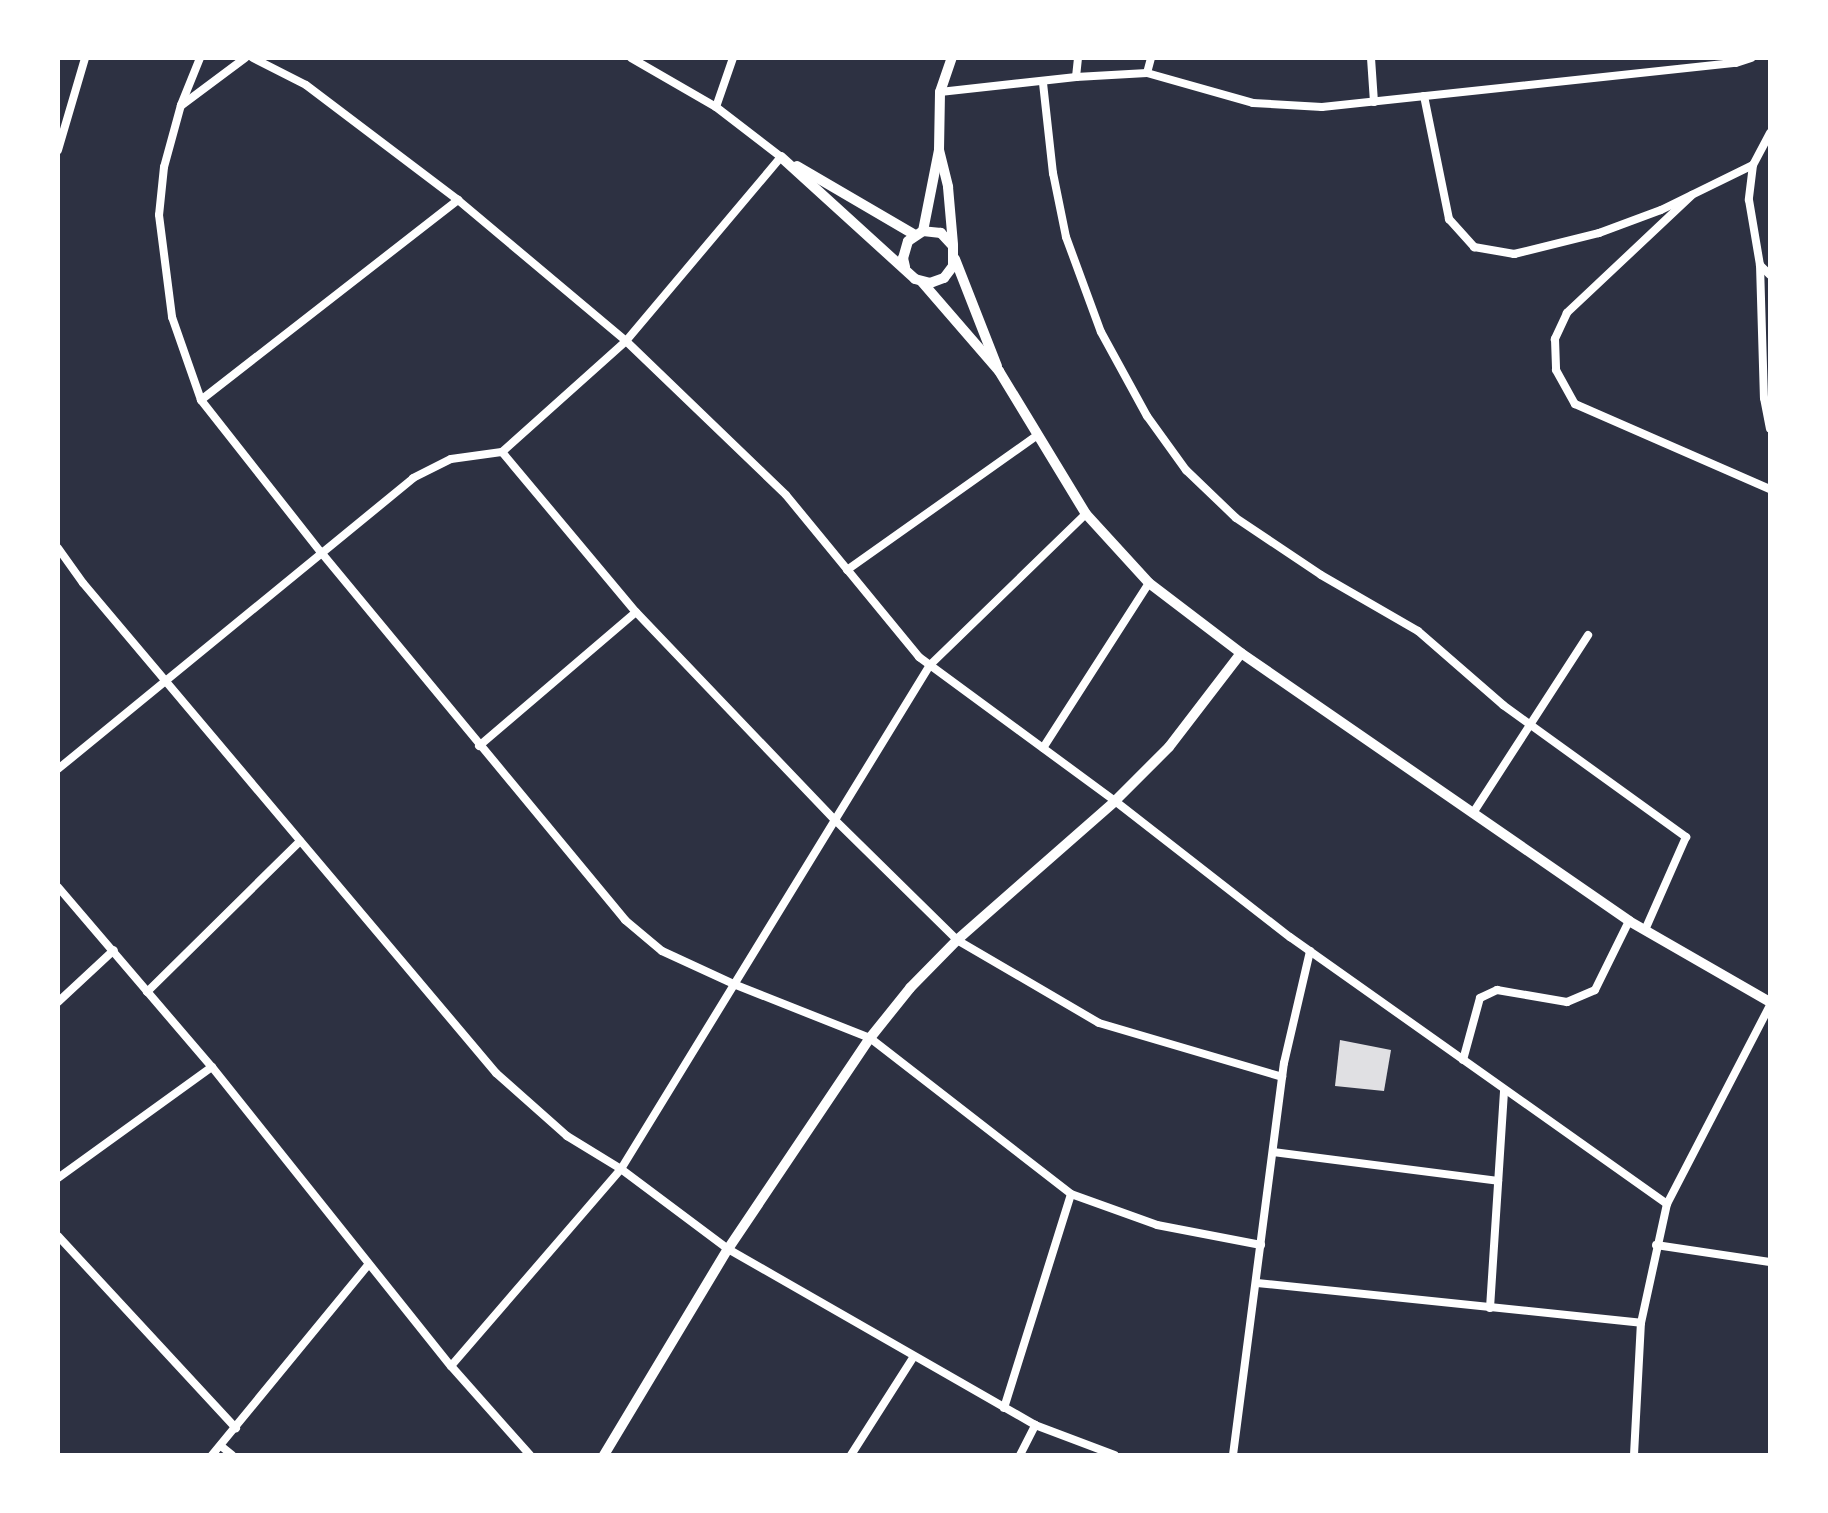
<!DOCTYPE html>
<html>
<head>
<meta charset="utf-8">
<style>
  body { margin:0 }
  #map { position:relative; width:1828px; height:1513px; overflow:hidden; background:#2d3142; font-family:Spectral,serif }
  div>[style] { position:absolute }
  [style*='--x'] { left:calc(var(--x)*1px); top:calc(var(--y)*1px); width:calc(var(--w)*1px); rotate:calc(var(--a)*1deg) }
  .building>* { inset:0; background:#e0e0e3 }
  .minor>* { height:8px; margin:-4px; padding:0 4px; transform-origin:4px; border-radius:4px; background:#fff }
  .tertiary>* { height:10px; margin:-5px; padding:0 5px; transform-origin:5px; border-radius:5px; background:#fff }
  span { translate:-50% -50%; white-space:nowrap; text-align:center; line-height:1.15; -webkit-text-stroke:6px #fff; paint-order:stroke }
  .frame { position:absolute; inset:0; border:60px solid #fff; pointer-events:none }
</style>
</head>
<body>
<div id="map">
  <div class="building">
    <i style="clip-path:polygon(1340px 1040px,1391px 1050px,1384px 1091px,1335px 1086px)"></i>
  </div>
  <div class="minor">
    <i style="--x:200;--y:58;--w:51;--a:112"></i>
    <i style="--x:181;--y:105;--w:64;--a:105.3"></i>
    <i style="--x:164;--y:167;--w:48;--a:95.9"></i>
    <i style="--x:159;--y:215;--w:103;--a:82.7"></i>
    <i style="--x:172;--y:317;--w:88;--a:70.7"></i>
    <i style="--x:201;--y:400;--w:192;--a:51.8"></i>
    <i style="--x:320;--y:551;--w:479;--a:50.4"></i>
    <i style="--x:625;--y:920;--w:48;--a:40"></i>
    <i style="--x:662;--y:951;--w:81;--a:24.7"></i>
    <i style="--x:736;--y:985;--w:144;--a:21.6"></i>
    <i style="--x:870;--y:1038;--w:254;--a:37.8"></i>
    <i style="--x:1071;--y:1194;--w:91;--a:19.8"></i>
    <i style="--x:1157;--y:1225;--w:106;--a:10.9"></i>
    <i style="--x:253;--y:58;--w:59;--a:27"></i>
    <i style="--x:306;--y:85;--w:191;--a:37.1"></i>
    <i style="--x:458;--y:200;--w:219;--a:40"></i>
    <i style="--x:626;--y:341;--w:222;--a:43.9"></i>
    <i style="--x:786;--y:495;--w:210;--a:50.6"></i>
    <i style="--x:919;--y:657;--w:243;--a:36.3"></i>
    <i style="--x:1115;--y:801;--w:222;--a:37.9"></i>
    <i style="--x:1290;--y:937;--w:462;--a:35.3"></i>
    <i style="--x:1371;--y:58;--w:44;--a:86.1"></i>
    <i style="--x:1147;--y:73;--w:16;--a:-75"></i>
    <i style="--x:1076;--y:77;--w:19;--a:-84"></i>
    <i style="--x:1043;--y:83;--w:91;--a:83.7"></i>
    <i style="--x:1053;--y:173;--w:65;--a:78.5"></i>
    <i style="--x:1066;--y:237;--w:101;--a:69.8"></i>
    <i style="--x:1101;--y:332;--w:96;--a:61.3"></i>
    <i style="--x:1147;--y:416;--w:67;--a:54.2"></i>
    <i style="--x:1186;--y:470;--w:69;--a:43.8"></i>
    <i style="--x:1236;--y:518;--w:102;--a:33.8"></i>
    <i style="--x:1321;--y:575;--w:112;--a:30"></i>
    <i style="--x:1418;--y:631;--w:113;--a:41"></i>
    <i style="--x:1503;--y:705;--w:226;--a:35.8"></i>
    <i style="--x:1686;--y:837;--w:102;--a:113.8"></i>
    <i style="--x:940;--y:92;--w:137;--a:-6.3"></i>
    <i style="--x:1076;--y:77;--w:71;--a:-3.2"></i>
    <i style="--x:1147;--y:73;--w:110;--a:15.8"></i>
    <i style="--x:1253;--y:103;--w:69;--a:3.3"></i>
    <i style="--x:1322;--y:107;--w:416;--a:-6.1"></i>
    <i style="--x:1736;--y:63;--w:16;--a:-18"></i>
    <i style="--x:1424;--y:96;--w:126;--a:78.5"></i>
    <i style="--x:1449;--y:219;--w:38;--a:48"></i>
    <i style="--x:1474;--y:247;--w:41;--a:9.9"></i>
    <i style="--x:1514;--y:254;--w:88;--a:-13.9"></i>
    <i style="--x:1599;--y:233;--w:66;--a:-20.4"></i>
    <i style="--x:1661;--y:210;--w:102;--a:-26.1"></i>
    <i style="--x:182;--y:105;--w:79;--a:-36.7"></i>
    <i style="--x:716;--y:107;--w:52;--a:-70.9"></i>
    <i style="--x:1770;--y:133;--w:36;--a:118"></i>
    <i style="--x:1753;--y:165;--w:35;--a:97"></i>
    <i style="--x:1749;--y:200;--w:66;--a:80.4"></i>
    <i style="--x:1760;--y:265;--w:14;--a:45"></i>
    <i style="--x:58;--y:150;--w:96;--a:-73.6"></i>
    <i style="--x:1692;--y:195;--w:172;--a:136.7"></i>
    <i style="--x:1567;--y:313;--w:29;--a:115"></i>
    <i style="--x:1555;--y:339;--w:31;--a:88"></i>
    <i style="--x:1556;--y:370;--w:39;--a:61"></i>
    <i style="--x:1575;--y:404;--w:213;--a:23.6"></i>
    <i style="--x:1760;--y:265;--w:133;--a:88.3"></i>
    <i style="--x:1764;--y:398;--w:31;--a:79"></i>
    <i style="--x:201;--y:400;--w:326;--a:-37.9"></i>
    <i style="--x:502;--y:452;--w:209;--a:50.1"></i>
    <i style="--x:636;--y:612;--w:286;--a:46.3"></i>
    <i style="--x:834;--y:819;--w:173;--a:44.5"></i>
    <i style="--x:957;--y:940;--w:164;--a:30.3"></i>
    <i style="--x:1099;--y:1023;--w:191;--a:16.4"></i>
    <i style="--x:58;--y:548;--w:43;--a:54.5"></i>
    <i style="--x:83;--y:583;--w:641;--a:49.87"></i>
    <i style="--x:496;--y:1073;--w:95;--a:41.6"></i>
    <i style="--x:567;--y:1136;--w:63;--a:31.4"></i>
    <i style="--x:621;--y:1169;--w:134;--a:36.8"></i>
    <i style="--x:728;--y:1249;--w:354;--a:29.8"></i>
    <i style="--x:1035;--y:1425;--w:85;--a:20.6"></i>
    <i style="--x:847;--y:570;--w:234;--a:-35.3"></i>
    <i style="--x:479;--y:746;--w:206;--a:-40.5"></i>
    <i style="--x:1043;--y:748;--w:196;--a:-57.3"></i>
    <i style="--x:58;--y:769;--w:459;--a:-39.3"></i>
    <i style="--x:413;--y:478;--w:42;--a:-26.6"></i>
    <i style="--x:451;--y:459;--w:51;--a:-7.8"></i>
    <i style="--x:502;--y:452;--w:166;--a:-41.8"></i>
    <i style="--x:626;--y:341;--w:241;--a:-49.9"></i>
    <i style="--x:781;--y:157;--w:82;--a:-142.4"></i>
    <i style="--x:716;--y:107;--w:98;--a:-150"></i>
    <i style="--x:1473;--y:813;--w:212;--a:-57.1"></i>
    <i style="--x:58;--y:887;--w:237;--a:49.5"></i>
    <i style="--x:212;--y:1067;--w:383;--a:51.4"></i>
    <i style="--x:451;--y:1366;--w:119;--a:48.4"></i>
    <i style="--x:147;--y:992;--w:215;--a:-44.6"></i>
    <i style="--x:58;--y:1002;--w:76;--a:-42.9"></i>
    <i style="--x:1463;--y:1060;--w:64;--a:-74.7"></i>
    <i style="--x:1480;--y:998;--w:19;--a:-25"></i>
    <i style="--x:1497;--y:990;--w:71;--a:9.7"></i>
    <i style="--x:1567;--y:1002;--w:30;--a:-23"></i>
    <i style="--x:1595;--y:990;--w:77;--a:-63.8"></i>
    <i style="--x:1273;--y:1152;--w:227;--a:7.3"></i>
    <i style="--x:58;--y:1178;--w:190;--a:-35.8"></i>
    <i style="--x:58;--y:1236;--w:262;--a:47.2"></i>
    <i style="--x:1656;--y:1245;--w:115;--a:8.5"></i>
    <i style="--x:1257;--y:1283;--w:386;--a:5.9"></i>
    <i style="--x:1490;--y:1308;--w:218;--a:-86.3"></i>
    <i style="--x:451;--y:1366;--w:260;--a:-49.2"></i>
    <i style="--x:621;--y:1169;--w:591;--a:-58.49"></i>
    <i style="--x:930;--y:665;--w:217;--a:-44.1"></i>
    <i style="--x:1004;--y:1408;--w:224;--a:-72.6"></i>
    <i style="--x:221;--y:1446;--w:14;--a:39"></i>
    <i style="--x:212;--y:1455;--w:247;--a:-50.6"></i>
    <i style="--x:851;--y:1455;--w:117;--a:-57.5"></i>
    <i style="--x:1020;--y:1455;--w:34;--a:-63"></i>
    <i style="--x:1233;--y:1455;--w:395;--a:-82.6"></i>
    <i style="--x:1284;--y:1063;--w:115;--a:-76.9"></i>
    <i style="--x:1634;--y:1455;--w:132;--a:-87"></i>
    <i style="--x:1641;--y:1323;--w:122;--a:-77.7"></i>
    <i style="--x:1667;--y:1204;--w:224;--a:-62.6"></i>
  </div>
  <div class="tertiary">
    <i style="--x:939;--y:150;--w:58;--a:-89"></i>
    <i style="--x:940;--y:92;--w:36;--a:-71"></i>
    <i style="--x:781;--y:157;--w:181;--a:42.3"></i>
    <i style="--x:915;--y:279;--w:16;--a:15"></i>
    <i style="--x:930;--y:283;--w:15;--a:-20"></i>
    <i style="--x:944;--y:278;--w:15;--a:-53"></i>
    <i style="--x:953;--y:266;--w:20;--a:-90"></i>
    <i style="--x:953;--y:246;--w:18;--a:-133"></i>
    <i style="--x:941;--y:233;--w:18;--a:-174"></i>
    <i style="--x:923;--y:231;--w:18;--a:146"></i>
    <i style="--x:908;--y:241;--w:18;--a:106"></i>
    <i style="--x:903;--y:258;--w:9;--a:77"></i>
    <i style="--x:797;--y:166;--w:137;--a:30.3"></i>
    <i style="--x:923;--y:231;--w:83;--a:-78.8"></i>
    <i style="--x:939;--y:150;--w:38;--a:76"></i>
    <i style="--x:948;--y:187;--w:57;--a:85"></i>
    <i style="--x:955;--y:259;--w:115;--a:68.6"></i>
    <i style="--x:922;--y:282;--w:118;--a:49.1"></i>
    <i style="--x:999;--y:371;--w:167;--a:58.7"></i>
    <i style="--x:1086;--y:514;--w:93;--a:47.6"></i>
    <i style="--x:1149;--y:583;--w:116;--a:37.3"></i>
    <i style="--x:1241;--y:653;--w:472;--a:34.6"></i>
    <i style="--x:1629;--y:921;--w:163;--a:29.9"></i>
    <i style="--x:604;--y:1455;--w:240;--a:-59"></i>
    <i style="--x:728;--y:1249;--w:254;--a:-56.1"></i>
    <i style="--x:870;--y:1038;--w:64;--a:-51.3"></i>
    <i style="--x:910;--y:988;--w:67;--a:-45.6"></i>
    <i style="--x:957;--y:940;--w:210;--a:-41.3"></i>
    <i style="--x:1115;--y:801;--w:76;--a:-45"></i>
    <i style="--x:1169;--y:747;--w:118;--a:-52.5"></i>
  </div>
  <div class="frame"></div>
</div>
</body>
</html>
